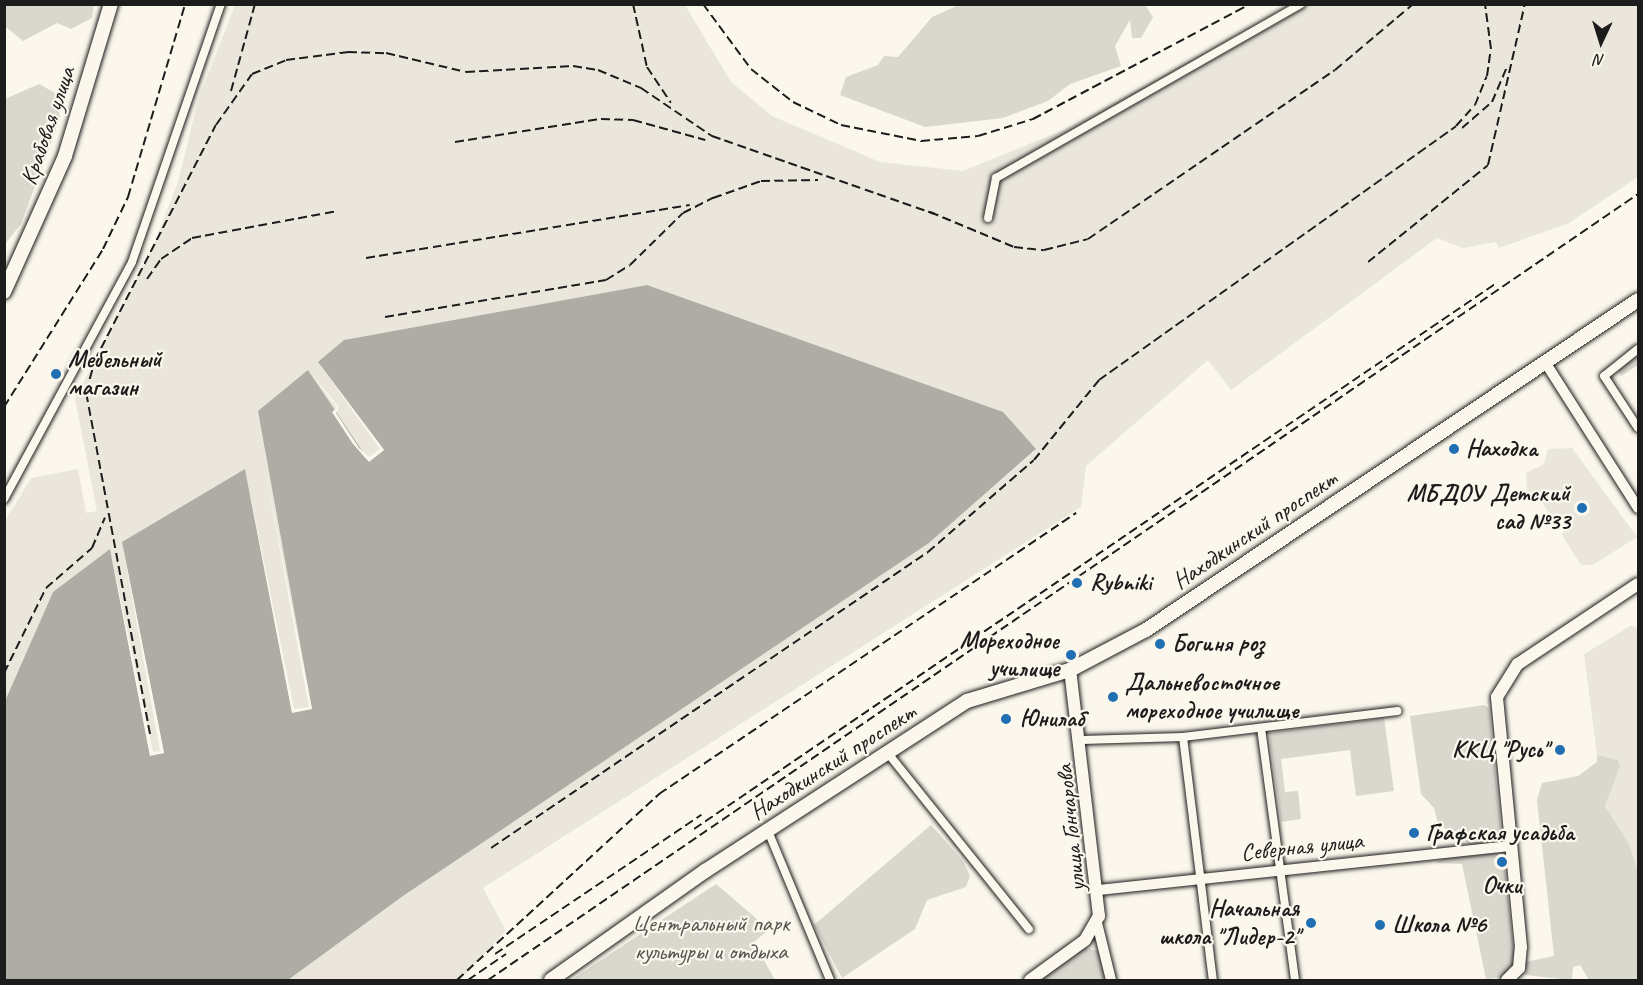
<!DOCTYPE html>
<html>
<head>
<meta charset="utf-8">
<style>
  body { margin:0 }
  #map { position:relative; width:1643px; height:985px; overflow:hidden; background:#fbf7ec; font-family:Caveat,sans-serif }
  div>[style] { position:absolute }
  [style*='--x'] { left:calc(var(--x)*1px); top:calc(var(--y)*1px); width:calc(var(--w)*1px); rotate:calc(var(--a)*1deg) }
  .built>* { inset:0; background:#eae6dc }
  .green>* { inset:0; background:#dad7ce }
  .water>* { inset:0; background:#afaca5 }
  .pier>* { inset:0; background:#fbf7ec }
  .roads { filter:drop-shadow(0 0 2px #1c1c1c) drop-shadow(0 0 2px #1c1c1c) }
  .minor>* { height:8px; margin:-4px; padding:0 4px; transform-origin:4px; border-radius:4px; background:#fbf7ec }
  .tertiary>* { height:10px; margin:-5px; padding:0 5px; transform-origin:5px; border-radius:5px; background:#fbf7ec }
  .secondary>* { height:12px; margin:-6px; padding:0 6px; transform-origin:6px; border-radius:6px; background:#fbf7ec }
  .primary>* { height:14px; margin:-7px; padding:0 7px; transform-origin:7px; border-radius:7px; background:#fbf7ec }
  .rail>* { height:2px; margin-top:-1px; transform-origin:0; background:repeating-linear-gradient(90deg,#1c1c1c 0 9px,transparent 0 13.5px) }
  .dots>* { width:16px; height:16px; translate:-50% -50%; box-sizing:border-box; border:3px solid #fbf7ec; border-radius:50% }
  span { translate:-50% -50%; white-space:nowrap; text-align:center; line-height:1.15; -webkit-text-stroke:4.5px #fbf7ec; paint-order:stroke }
  .street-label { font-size:24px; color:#1c1c1c }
  .poi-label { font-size:24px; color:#1c1c1c; font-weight:700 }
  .left { translate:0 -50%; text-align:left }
  .right { translate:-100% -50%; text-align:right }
  .park-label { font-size:24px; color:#555451 }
  .frame { position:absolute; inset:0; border:6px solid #1c1c1c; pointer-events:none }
  .north { position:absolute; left:1571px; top:12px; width:60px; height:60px; -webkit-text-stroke:4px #fbf7ec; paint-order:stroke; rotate:184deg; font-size:16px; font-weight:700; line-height:24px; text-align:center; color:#1c1c1c }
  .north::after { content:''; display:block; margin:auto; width:21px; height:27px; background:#1c1c1c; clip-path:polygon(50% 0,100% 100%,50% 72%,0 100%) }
</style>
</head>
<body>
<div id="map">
  <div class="built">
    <i style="clip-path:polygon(235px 5px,685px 5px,731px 82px,772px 116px,880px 162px,963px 171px,1061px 131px,1292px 5px,1638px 5px,1638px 177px,1569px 223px,1499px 248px,1496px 242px,1463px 248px,1437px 238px,1231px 390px,1208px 360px,1086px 466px,1081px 507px,483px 888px,506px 931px,460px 980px,288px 980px,403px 896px,929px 543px,1036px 450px,647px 285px,344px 340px,384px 450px,369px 462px,308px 370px,312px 709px,150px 756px,53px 592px,5px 701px,5px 521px,31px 478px,78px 469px,86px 513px,97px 511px,75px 399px,155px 242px,178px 182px,198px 100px)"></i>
    <i style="clip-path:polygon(1572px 448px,1637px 537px,1593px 565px,1581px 565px,1562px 535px,1570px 513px,1554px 521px,1536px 493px,1527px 491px,1526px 473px,1544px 464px,1548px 449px)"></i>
    <i style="clip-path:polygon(1632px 625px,1638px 629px,1638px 872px,1629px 844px,1605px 806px,1619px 766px,1618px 760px,1597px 755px,1584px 654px)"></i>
  </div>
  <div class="green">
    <i style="clip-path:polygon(4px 5px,5px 4px,94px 5px,92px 18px,71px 29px,57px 23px,23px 41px,5px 26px)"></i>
    <i style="clip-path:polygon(959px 5px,1145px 5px,1153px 17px,1141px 38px,1132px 38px,1130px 20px,1115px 46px,1121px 66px,1070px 84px,1048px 101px,1003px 118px,925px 127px,840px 95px,846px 77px,878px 65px,884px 56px,898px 57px,932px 17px)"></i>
    <i style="clip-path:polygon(39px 84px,57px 94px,60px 118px,21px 224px,5px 244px,5px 99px)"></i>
    <i style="clip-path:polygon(1638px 354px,1638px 365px,1621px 376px,1617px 368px)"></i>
    <i style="clip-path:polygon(1484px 705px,1489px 708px,1502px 841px,1472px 845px,1438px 824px,1434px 808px,1421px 794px,1410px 716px)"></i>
    <i style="clip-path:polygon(1384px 718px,1394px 791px,1356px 796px,1350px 750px,1281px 759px,1285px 792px,1298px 791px,1301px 819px,1281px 822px,1269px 733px)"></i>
    <i style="clip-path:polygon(1597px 755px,1618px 760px,1620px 766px,1605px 806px,1629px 844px,1638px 872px,1638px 980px,1589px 980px,1580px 965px,1573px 967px,1572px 980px,1525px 975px,1525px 962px,1554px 956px,1537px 800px,1542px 783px,1578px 776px,1597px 762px)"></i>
    <i style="clip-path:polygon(931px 825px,963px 861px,970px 876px,966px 887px,927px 900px,915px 929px,842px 978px,814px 925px)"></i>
    <i style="clip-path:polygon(1503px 851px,1515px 964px,1504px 977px,1486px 979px,1462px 864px,1436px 863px,1444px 857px)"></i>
    <i style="clip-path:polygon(716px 884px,757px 919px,765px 933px,754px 942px,775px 980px,571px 980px)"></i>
    <i style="clip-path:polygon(1085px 948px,1105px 953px,1108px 980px,1040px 980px)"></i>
  </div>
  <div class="water">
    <i style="clip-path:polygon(647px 285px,1003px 412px,1036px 449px,929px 543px,403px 896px,288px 980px,5px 980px,5px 701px,53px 592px,110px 549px,150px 755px,164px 753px,122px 542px,245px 469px,292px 712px,312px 709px,258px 411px,308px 370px,369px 461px,384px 450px,318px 362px,344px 340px)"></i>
  </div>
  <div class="pier">
    <i style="clip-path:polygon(318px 362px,384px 450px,369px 462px,353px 444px,332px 412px,337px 408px,308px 370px,339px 407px,336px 413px,359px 448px,369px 457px,380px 449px)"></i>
    <i style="clip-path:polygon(264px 464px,312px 709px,292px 713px,245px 469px,294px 709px,309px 707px)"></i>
    <i style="clip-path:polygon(122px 542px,164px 753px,150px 756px,110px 549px,153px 752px,160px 751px)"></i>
  </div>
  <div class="roads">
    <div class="minor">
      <i style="--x:988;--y:218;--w:41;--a:-78.7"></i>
      <i style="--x:996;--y:178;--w:351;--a:-29.7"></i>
      <i style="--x:1638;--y:349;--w:43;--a:141.5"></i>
      <i style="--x:1604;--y:376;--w:62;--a:56.8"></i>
      <i style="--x:4;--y:499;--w:269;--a:-61.6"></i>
      <i style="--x:132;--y:262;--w:273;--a:-71"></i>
      <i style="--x:1261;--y:728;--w:254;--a:82.3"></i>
      <i style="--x:1183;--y:737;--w:245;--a:83"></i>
      <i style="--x:1082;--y:740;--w:101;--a:-1.7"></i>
      <i style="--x:1183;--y:737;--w:216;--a:-6.9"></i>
      <i style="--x:887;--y:752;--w:227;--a:51.3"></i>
      <i style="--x:768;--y:831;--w:161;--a:67.4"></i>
    </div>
    <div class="tertiary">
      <i style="--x:1545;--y:362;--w:173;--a:57.5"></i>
      <i style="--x:1099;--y:890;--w:413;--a:-6.1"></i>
      <i style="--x:1097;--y:923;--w:59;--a:76.2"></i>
    </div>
    <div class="secondary">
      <i style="--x:1030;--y:980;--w:68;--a:-36"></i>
      <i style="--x:1085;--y:940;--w:28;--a:-60"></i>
      <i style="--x:1099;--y:916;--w:248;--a:-96.7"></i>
      <i style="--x:1507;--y:980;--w:17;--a:-45"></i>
      <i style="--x:1519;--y:968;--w:21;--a:-85"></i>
      <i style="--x:1521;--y:947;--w:251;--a:-95.5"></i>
      <i style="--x:1497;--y:697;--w:39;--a:-58"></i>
      <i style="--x:1518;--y:664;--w:144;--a:-33.7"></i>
    </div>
    <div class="primary">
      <i style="--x:4;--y:292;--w:149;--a:-65.8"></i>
      <i style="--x:65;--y:156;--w:159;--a:-73.2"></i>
      <i style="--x:551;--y:980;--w:189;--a:-35.3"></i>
      <i style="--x:705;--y:871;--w:312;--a:-33"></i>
      <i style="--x:967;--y:701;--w:108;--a:-16.8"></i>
      <i style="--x:1070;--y:670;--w:86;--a:-27.8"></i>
      <i style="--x:1146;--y:630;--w:592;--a:-33.85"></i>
    </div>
  </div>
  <div class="rail">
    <i style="--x:633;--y:4;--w:65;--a:77.5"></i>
    <i style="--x:647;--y:67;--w:43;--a:56.3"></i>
    <i style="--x:703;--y:4;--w:81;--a:53.6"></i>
    <i style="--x:751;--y:69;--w:53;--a:38.2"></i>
    <i style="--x:793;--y:102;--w:53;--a:25.6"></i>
    <i style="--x:841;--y:125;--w:82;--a:11.3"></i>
    <i style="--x:921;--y:141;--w:57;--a:-5"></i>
    <i style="--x:978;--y:136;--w:58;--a:-17.2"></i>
    <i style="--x:1033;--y:119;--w:246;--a:-27.9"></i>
    <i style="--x:231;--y:91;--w:90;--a:-74.6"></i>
    <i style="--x:1462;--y:128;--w:40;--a:-41"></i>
    <i style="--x:1492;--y:102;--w:38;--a:-67"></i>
    <i style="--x:455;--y:142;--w:148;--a:-9"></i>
    <i style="--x:601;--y:119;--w:32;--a:2"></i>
    <i style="--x:633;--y:120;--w:75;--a:15.5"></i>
    <i style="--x:930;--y:212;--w:91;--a:22.6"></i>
    <i style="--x:1014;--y:247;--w:30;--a:6"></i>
    <i style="--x:1044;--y:250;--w:45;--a:-14"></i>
    <i style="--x:1088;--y:239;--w:299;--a:-34.4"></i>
    <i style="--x:1335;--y:70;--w:102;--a:-40.2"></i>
    <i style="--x:366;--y:258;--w:328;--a:-9.3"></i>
    <i style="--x:1368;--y:262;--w:154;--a:-38.9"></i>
    <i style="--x:1488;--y:165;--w:165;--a:-77.1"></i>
    <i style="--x:147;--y:279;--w:24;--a:-55"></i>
    <i style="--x:161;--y:259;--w:37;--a:-34"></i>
    <i style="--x:192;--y:238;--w:148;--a:-10.5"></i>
    <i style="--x:385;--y:317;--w:224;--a:-9.5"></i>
    <i style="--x:606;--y:280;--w:28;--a:-32"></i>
    <i style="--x:630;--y:265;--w:74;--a:-44.5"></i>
    <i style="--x:683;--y:213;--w:34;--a:-27"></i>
    <i style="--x:713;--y:198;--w:51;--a:-19.5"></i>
    <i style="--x:761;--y:181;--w:57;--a:-1"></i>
    <i style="--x:4;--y:407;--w:186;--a:-57.9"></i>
    <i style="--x:103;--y:249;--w:58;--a:-64.3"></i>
    <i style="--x:128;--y:197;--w:201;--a:-73.5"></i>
    <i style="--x:4;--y:673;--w:95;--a:-63.7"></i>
    <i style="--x:46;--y:588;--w:61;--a:-41"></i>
    <i style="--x:92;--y:548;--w:33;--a:-67"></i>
    <i style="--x:150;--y:734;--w:348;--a:-100.6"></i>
    <i style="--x:86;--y:392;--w:33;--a:-74"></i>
    <i style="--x:95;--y:360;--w:264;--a:-62.8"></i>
    <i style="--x:216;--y:125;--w:62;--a:-54.8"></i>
    <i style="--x:252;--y:74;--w:37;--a:-22"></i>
    <i style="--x:286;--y:60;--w:63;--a:-7.4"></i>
    <i style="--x:348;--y:52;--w:38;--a:2"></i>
    <i style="--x:386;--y:53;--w:82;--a:13.4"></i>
    <i style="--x:466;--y:72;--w:107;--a:-3.2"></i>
    <i style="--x:573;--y:66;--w:25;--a:9"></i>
    <i style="--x:598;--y:70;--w:47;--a:22.7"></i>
    <i style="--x:641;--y:88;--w:86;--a:34.1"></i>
    <i style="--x:712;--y:136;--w:236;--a:19.3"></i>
    <i style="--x:694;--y:829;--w:972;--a:-34.23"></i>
    <i style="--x:491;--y:848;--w:528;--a:-34.11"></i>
    <i style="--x:928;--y:552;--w:140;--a:-41"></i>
    <i style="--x:1034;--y:460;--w:103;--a:-50.9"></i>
    <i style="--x:1099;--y:380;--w:438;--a:-35.4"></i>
    <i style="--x:1456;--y:126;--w:28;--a:-48"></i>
    <i style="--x:1475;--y:105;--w:31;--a:-68"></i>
    <i style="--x:1487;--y:76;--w:27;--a:-82"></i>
    <i style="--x:1491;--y:49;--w:45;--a:-97.6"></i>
    <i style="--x:495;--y:954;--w:249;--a:-34"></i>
    <i style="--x:457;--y:980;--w:275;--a:-42.6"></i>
    <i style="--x:659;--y:794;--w:503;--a:-33.97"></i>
    <i style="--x:468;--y:980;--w:46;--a:-34.4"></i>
    <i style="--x:488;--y:980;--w:1393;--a:-34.35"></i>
  </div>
  <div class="dots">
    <i style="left:56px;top:374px;background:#1f6fb2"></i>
    <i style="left:1454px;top:449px;background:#1f6fb2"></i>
    <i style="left:1582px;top:508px;background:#1f6fb2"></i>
    <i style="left:1077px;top:583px;background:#1f6fb2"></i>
    <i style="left:1160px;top:644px;background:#1f6fb2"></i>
    <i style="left:1071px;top:655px;background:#1f6fb2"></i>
    <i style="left:1113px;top:697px;background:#1f6fb2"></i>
    <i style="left:1006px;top:719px;background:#1f6fb2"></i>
    <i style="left:1560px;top:750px;background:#1f6fb2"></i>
    <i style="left:1414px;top:833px;background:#1f6fb2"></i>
    <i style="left:1502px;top:862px;background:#1f6fb2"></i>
    <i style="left:1311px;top:923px;background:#1f6fb2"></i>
    <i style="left:1380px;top:925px;background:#1f6fb2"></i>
  </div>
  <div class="street-label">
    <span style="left:48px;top:126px;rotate:-71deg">Крабовая улица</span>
    <span style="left:1255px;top:530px;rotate:-34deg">Находкинский проспект</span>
    <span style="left:833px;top:762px;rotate:-33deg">Находкинский проспект</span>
    <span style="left:1071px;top:828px;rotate:-96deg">улица Гончарова</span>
    <span style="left:1302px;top:847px;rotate:-6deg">Северная улица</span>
  </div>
  <div class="poi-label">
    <span class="left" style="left:68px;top:374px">Мебельный<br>магазин</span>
    <span class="left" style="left:1466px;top:449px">Находка</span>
    <span class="right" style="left:1570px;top:508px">МБДОУ Детский<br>сад №33</span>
    <span class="left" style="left:1090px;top:583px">Rybniki</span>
    <span class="right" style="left:1059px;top:655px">Мореходное<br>училище</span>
    <span class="left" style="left:1172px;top:644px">Богиня роз</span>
    <span class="left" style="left:1125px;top:697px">Дальневосточное<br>мореходное училище</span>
    <span class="left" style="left:1020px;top:719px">Юнилаб</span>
    <span class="right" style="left:1548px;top:750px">ККЦ "Русь"</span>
    <span class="left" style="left:1426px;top:833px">Графская усадьба</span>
    <span style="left:1502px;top:886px">Очки</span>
    <span class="right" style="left:1299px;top:923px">Начальная<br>школа "Лидер-2"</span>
    <span class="left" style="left:1392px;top:925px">Школа №6</span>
  </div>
  <div class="park-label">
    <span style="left:711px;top:938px">Центральный парк<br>культуры и отдыха</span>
  </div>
  <div class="frame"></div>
  <div class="north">N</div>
</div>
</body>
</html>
